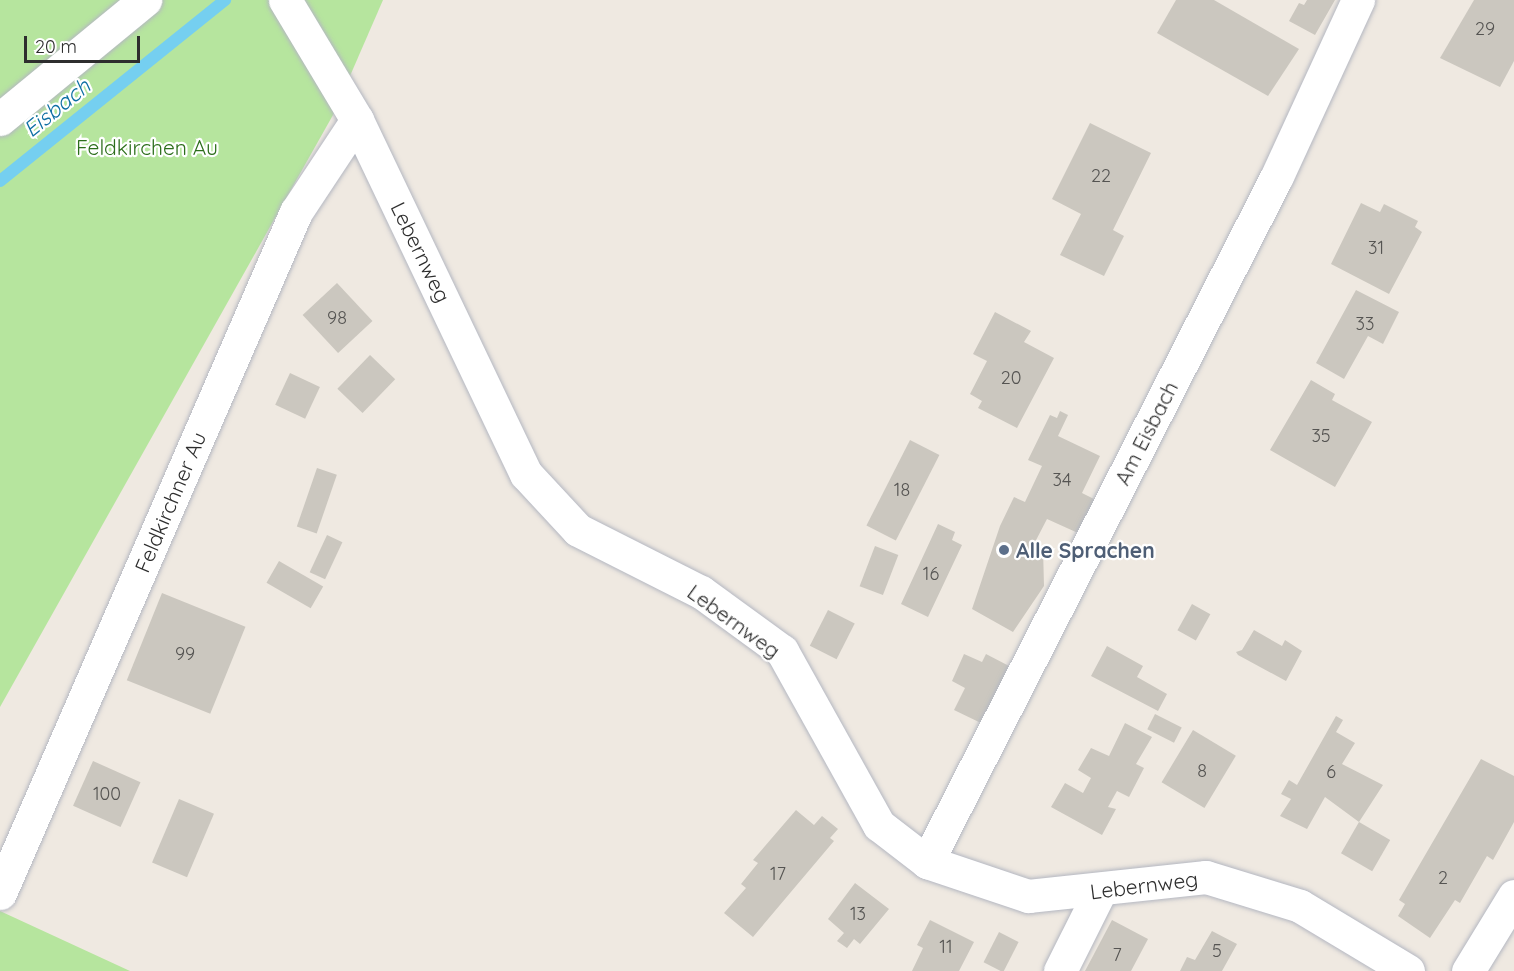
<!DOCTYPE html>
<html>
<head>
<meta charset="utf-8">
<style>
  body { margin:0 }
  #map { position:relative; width:1514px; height:971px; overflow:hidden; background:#efe9e1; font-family:Quicksand,sans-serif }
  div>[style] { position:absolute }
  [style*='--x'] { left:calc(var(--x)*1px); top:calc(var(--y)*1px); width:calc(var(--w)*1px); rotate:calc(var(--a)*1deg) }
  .green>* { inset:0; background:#b6e59e }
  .stream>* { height:12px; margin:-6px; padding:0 6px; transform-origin:6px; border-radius:6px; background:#75cff0 }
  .building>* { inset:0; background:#cbc7bf; transform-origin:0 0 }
  .roads { filter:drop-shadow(0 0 2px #b4b7c1) drop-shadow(0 0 2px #b4b7c1) }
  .minor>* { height:33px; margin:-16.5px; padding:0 16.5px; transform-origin:16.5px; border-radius:16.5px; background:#fff }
  .dots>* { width:16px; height:16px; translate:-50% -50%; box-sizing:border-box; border:3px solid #fff; border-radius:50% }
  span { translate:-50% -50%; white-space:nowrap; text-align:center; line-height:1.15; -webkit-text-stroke:4.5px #fff; paint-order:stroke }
  .number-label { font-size:18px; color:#555452 }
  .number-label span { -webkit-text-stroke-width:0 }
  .park-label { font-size:21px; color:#2c6e1b }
  .street-label { font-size:21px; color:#2e2e2e }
  .service-label { font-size:21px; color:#4e5e75; font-weight:700 }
  .left { translate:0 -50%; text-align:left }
  .water-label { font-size:22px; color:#0d6fa3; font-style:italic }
  .scale { position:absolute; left:24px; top:36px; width:116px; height:27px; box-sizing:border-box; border:3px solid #2e2e2e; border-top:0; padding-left:8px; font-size:18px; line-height:21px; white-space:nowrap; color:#2e2e2e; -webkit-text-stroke:4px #fff; paint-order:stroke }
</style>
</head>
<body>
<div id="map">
  <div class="green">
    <i style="clip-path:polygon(0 0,383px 0,333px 115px,0 707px)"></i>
    <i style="clip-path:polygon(0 911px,130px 971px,0 971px)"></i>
  </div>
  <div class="stream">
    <i style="--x:0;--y:181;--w:289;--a:-38.8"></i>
  </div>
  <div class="building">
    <i style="clip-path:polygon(1176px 0,1214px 0,1299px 49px,1268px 96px,1157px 33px)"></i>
    <i style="clip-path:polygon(1307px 0,1335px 0,1315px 35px,1289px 21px,1299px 3px,1304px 5px)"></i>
    <i style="clip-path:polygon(1474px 0,1514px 0,1514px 61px,1500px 87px,1440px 58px)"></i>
    <i style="clip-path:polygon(1090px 123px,1151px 153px,1113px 230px,1124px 236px,1104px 276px,1060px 255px,1081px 214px,1052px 199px)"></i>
    <i style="clip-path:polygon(1361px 203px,1380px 212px,1384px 204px,1418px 221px,1415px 227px,1422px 232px,1389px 294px,1331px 264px)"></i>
    <i style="left:337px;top:283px;width:52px;height:47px;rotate:47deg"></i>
    <i style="clip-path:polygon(1356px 290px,1399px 312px,1383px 344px,1368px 336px,1344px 379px,1316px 363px)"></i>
    <i style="clip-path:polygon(995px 312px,1031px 331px,1024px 342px,1054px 358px,1017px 428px,978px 408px,982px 401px,970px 394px,987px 361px,973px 354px)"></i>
    <i style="left:370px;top:355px;width:35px;height:47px;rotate:44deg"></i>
    <i style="left:290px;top:373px;width:33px;height:35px;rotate:25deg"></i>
    <i style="clip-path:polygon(1311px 380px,1335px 394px,1332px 400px,1372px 422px,1335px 487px,1270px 450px)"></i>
    <i style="clip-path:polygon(1060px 411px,1068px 415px,1058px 436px,1100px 456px,1082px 493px,1096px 500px,1078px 533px,1047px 519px,1033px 546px,1043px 548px,1044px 586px,1013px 632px,972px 609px,1000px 526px,1014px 497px,1025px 502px,1042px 466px,1028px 460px,1050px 415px,1057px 418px)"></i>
    <i style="left:910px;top:440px;width:33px;height:96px;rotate:27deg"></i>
    <i style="left:317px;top:468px;width:21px;height:62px;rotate:19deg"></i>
    <i style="clip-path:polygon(938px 524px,955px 532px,952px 540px,962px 545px,928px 617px,901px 604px)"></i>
    <i style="left:327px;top:535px;width:17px;height:41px;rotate:25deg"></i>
    <i style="left:875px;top:546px;width:25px;height:43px;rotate:21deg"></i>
    <i style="left:279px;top:561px;width:51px;height:25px;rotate:30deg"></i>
    <i style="left:162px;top:593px;width:90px;height:94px;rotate:22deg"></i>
    <i style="left:1192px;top:604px;width:21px;height:30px;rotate:29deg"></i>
    <i style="left:828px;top:610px;width:30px;height:40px;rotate:27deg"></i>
    <i style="clip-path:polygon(1254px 630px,1282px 646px,1285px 640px,1302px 651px,1286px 681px,1238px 655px,1236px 652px,1242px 650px)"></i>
    <i style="clip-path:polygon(1107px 646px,1143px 666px,1137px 677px,1167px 694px,1158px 711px,1091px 676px)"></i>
    <i style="clip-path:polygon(964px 654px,982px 662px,986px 654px,1011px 667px,983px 724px,954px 710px,965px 688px,952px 681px)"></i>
    <i style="left:1155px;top:714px;width:30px;height:17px;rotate:27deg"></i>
    <i style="clip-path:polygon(1336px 716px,1343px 720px,1336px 732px,1355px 743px,1342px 764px,1383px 785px,1359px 822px,1325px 797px,1307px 829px,1280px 816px,1291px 799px,1281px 794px,1289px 780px,1297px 785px)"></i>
    <i style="clip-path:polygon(1125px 723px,1152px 737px,1136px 764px,1144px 768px,1129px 797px,1117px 791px,1108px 807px,1116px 809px,1102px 835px,1051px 807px,1065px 783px,1083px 793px,1091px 778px,1078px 770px,1091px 748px,1109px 756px)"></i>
    <i style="left:1193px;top:730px;width:50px;height:61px;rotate:31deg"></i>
    <i style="clip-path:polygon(1481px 759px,1514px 776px,1514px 822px,1493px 860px,1487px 856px,1460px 903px,1455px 900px,1430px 938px,1398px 916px,1405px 904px,1399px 900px)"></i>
    <i style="left:93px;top:761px;width:52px;height:49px;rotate:24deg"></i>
    <i style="left:179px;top:799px;width:38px;height:69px;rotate:23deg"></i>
    <i style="clip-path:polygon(796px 810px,814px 825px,822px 816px,838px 829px,830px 838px,834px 841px,753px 937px,724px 913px,746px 888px,741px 884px,758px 863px,753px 860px)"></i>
    <i style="left:1359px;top:822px;width:36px;height:36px;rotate:30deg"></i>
    <i style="clip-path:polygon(855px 883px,889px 909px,860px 944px,854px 939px,847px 948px,837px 941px,844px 933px,828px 919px)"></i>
    <i style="clip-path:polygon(930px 920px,974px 942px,959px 971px,912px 971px,923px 948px,917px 945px)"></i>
    <i style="clip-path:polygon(1112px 920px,1148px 939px,1131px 971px,1085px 971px)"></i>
    <i style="clip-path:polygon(1212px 931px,1237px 944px,1222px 971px,1180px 971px,1187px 957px,1195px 960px)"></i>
    <i style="left:999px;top:932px;width:22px;height:34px;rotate:27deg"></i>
  </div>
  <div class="roads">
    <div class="minor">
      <i style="--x:285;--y:0;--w:140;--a:59"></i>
      <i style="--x:357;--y:120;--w:392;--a:64.5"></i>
      <i style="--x:526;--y:474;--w:76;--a:47.1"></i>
      <i style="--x:578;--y:530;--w:138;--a:26.8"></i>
      <i style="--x:701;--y:592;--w:100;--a:36.1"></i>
      <i style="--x:782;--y:651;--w:199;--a:60.9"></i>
      <i style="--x:879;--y:825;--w:61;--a:37.6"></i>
      <i style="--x:927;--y:862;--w:107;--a:18.6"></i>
      <i style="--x:1028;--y:896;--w:179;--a:-6.1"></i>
      <i style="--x:1206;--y:877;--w:98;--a:17.1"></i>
      <i style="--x:1300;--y:906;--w:126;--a:31"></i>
      <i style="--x:0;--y:119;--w:188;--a:-39.4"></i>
      <i style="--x:927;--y:862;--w:770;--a:-62.97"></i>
      <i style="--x:1277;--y:176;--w:194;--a:-65.3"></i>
      <i style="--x:0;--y:893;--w:743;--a:-66.51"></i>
      <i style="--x:296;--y:212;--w:110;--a:-56.5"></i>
      <i style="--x:1060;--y:971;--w:89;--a:-63.4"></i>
      <i style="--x:1468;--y:971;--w:88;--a:-58.5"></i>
    </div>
  </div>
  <div class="dots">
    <i style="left:1004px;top:550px;background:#5c6f8a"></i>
  </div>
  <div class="number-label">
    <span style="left:1485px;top:29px">29</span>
    <span style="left:1101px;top:176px">22</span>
    <span style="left:1376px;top:248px">31</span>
    <span style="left:337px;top:318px">98</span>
    <span style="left:1365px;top:324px">33</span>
    <span style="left:1011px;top:378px">20</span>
    <span style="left:1321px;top:436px">35</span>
    <span style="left:1062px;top:480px">34</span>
    <span style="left:902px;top:490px">18</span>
    <span style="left:931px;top:574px">16</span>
    <span style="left:185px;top:654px">99</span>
    <span style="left:1202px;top:771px">8</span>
    <span style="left:1331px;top:772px">6</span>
    <span style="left:107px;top:794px">100</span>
    <span style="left:778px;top:874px">17</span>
    <span style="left:1443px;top:878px">2</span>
    <span style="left:858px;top:914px">13</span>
    <span style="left:946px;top:947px">11</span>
    <span style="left:1217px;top:951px">5</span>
    <span style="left:1117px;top:955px">7</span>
  </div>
  <div class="park-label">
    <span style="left:147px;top:147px">Feldkirchen Au</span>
  </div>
  <div class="street-label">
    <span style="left:421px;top:252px;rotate:64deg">Lebernweg</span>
    <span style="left:1146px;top:433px;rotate:-63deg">Am Eisbach</span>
    <span style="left:170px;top:502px;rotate:-67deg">Feldkirchner Au</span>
    <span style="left:734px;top:621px;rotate:36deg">Lebernweg</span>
    <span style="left:1144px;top:885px;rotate:-7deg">Lebernweg</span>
  </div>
  <div class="service-label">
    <span class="left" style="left:1016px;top:550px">Alle Sprachen</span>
  </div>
  <div class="water-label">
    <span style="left:57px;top:108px;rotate:-39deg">Eisbach</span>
  </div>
  <div class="scale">20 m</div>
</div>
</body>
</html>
